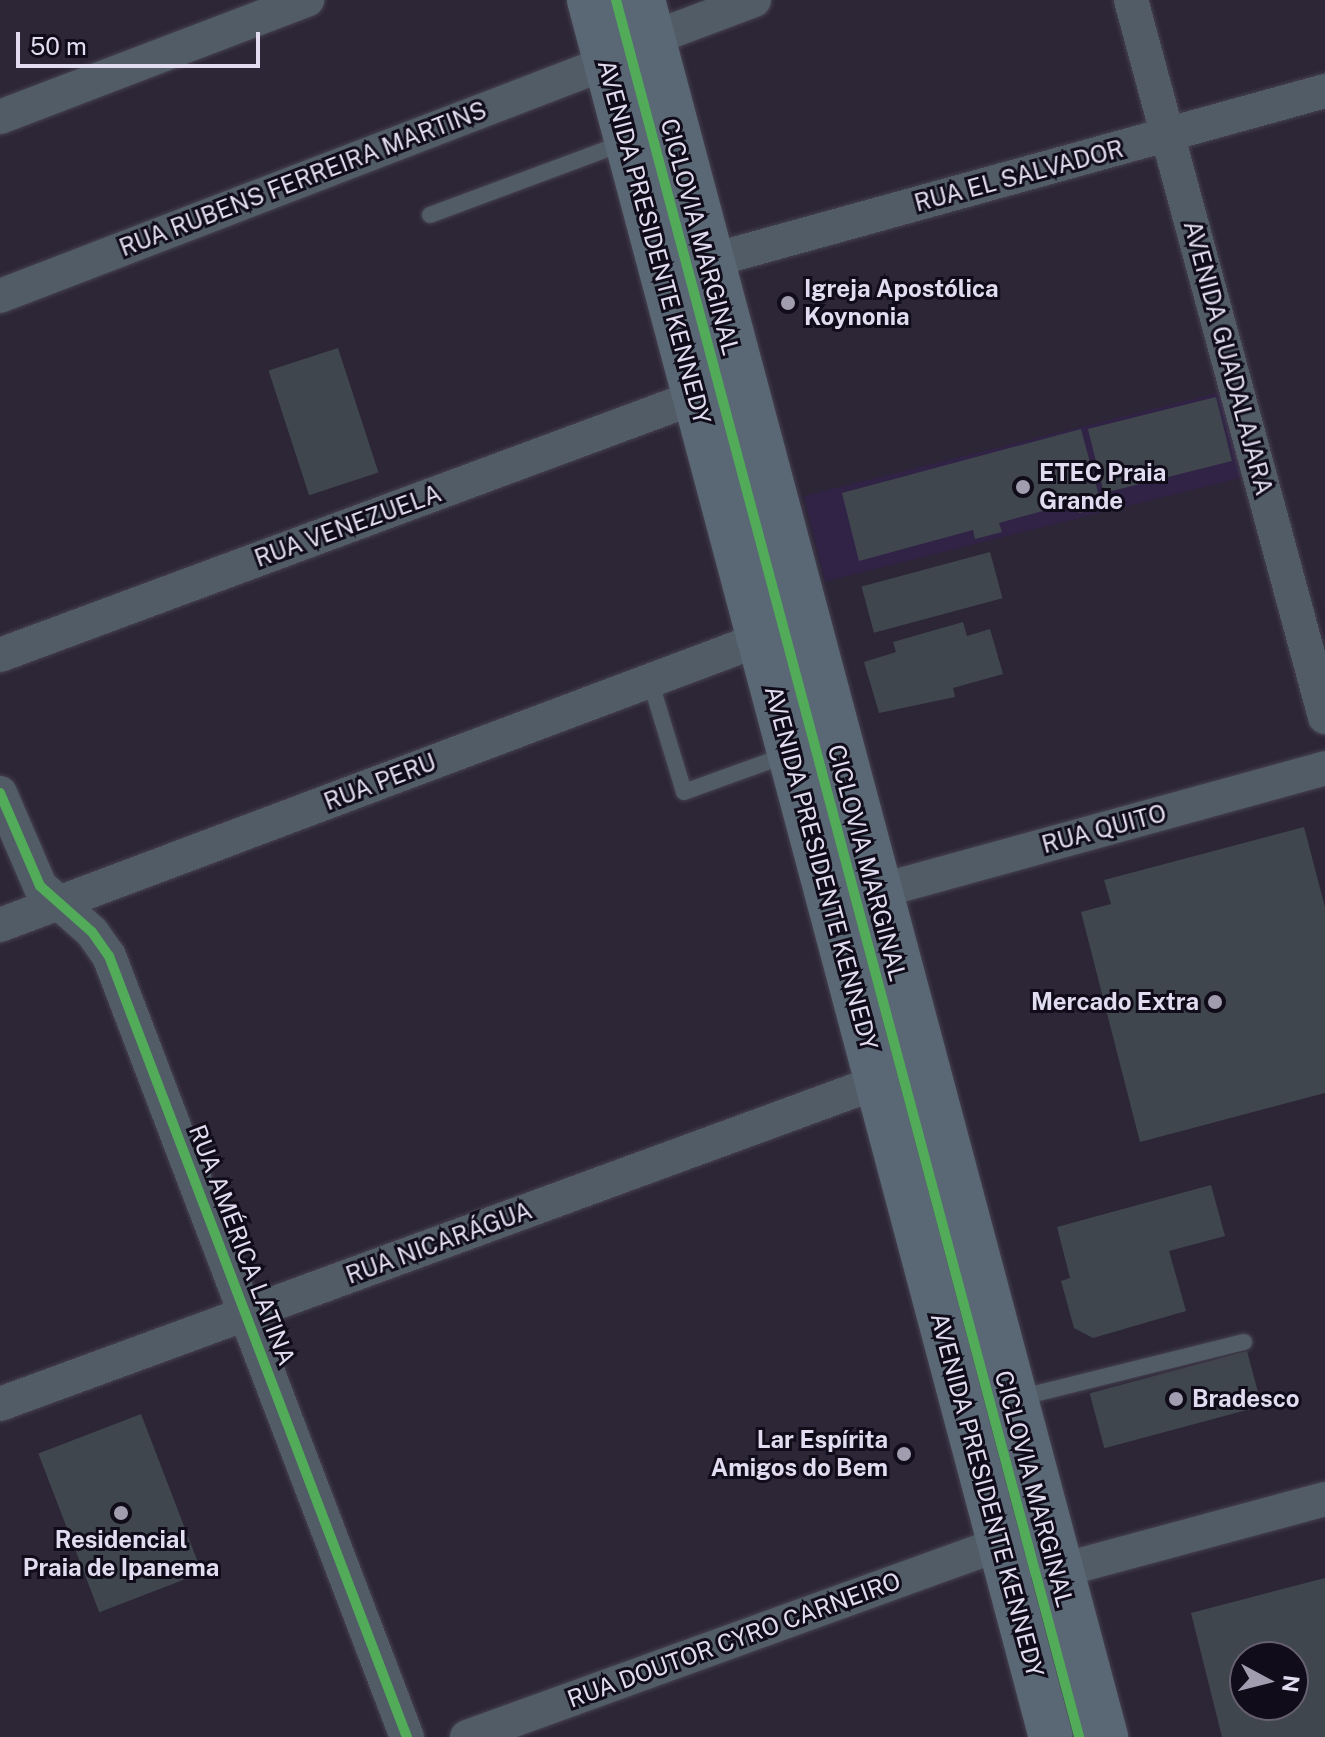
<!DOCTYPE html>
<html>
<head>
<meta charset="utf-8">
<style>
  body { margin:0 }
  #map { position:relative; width:1325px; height:1737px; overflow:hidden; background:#2c2637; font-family:"Public Sans",sans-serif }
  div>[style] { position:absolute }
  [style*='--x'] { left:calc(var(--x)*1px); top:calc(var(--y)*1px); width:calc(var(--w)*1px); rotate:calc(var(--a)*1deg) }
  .built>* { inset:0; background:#302346; transform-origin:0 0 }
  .building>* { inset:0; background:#40464e; transform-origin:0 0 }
  .roads { filter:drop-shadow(0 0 2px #46414f) drop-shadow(0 0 2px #46414f) }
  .lane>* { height:16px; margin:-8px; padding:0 8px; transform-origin:8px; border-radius:8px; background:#515c67 }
  .street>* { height:34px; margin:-17px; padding:0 17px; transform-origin:17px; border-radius:17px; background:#515c67 }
  .secondary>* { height:44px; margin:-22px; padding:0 22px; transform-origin:22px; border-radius:22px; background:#5a6875 }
  .cycleway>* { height:10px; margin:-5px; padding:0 5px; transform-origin:5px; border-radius:5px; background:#51ab58 }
  .dots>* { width:22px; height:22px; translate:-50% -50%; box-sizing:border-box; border:4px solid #110c1a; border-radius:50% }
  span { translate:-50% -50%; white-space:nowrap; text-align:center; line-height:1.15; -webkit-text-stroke:6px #110c1a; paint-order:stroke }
  .street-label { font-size:24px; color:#e2dcf0 }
  .poi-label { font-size:24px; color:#e2dcf0; font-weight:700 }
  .left { translate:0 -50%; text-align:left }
  .right { translate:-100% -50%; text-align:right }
  .north { position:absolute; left:1229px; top:1641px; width:80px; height:80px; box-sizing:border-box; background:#110c1a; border:2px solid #655f70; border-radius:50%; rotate:97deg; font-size:22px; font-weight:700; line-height:32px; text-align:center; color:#e2dcf0 }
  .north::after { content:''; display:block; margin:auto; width:28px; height:36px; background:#a29caf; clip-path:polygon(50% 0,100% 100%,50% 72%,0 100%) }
  .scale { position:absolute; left:16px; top:32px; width:244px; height:36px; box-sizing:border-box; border:4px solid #e2dcf0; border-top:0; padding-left:10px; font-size:24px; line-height:28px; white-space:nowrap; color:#e2dcf0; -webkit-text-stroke:6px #110c1a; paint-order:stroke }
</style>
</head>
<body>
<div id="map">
  <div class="built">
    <i style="left:1221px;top:392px;width:88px;height:430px;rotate:76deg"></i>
  </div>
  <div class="building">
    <i style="left:338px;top:348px;width:131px;height:73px;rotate:72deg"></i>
    <i style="left:1216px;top:397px;width:66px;height:132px;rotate:76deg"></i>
    <i style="clip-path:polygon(1081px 429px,1102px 507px,1079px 513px,1076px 502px,999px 523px,1002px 532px,975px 539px,973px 530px,859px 561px,842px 493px)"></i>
    <i style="left:990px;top:552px;width:48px;height:133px;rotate:75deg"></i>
    <i style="clip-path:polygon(963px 622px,967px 636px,990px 629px,1003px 674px,953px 688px,955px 697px,879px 713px,864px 662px,896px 652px,893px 642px)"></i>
    <i style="clip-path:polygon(1304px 827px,1325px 907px,1325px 1093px,1140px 1142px,1081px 912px,1111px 904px,1104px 880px)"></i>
    <i style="clip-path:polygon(1211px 1185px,1225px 1236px,1169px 1251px,1186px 1311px,1093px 1338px,1074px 1328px,1061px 1281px,1070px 1278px,1057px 1227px)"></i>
    <i style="left:1247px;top:1351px;width:57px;height:163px;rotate:75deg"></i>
    <i style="left:141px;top:1414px;width:170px;height:110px;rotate:69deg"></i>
    <i style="clip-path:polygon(evenodd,1325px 1578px,1325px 1737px,1222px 1737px,1191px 1613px,1325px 1578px,1245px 1657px,1293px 1657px,1293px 1705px,1245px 1705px,1245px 1657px)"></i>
  </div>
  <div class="roads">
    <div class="lane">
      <i style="--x:430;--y:215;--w:207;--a:-20.4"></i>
      <i style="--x:650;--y:680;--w:117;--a:73.1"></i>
      <i style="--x:684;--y:792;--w:109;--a:-19.8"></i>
      <i style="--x:1018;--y:1398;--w:233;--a:-13.9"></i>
    </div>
    <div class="street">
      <i style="--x:1131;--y:0;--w:743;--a:74.86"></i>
      <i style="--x:653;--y:38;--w:108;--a:-20.6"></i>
      <i style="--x:0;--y:117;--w:329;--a:-20.9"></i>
      <i style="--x:713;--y:260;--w:635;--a:-15.44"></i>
      <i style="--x:0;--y:296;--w:649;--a:-21.03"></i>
      <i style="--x:0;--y:655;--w:742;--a:-20.34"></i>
      <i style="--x:0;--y:793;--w:101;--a:66.7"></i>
      <i style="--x:40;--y:886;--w:69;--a:41.5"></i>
      <i style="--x:92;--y:932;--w:29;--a:55"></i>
      <i style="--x:109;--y:956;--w:836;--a:69.12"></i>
      <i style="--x:883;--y:890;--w:459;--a:-15.4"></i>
      <i style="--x:0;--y:925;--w:813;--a:-20.6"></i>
      <i style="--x:0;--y:1404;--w:935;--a:-20.14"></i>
      <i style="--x:467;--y:1737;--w:567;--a:-19.91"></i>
      <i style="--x:1000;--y:1544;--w:67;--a:22.8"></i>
      <i style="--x:1062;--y:1570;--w:272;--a:-15.1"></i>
    </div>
    <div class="secondary">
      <i style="--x:589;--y:0;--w:1797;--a:75.11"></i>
      <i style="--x:643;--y:0;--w:1798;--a:75.07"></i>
    </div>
  </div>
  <div class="cycleway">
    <i style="--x:616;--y:0;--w:1798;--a:75.07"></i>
    <i style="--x:0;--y:793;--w:101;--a:66.7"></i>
    <i style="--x:40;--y:886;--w:69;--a:41.5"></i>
    <i style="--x:92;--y:932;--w:29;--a:55"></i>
    <i style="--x:109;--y:956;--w:836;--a:69.12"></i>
  </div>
  <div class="dots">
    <i style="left:788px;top:303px;background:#a29caf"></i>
    <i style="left:1023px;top:487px;background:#a29caf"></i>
    <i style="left:1215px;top:1002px;background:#a29caf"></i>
    <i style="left:1176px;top:1399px;background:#a29caf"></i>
    <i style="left:904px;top:1454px;background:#a29caf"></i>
    <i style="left:121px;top:1513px;background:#a29caf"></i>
  </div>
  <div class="street-label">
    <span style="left:1019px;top:176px;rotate:-15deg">RUA EL SALVADOR</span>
    <span style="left:303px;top:179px;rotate:-21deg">RUA RUBENS FERREIRA MARTINS</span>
    <span style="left:700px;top:237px;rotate:75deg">CICLOVIA MARGINAL</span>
    <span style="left:654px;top:242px;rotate:75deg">AVENIDA PRESIDENTE KENNEDY</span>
    <span style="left:1228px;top:358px;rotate:75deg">AVENIDA GUADALAJARA</span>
    <span style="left:348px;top:526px;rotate:-20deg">RUA VENEZUELA</span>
    <span style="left:380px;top:782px;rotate:-21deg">RUA PERU</span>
    <span style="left:1104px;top:829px;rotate:-15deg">RUA QUITO</span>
    <span style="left:867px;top:863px;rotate:75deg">CICLOVIA MARGINAL</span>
    <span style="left:821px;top:868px;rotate:75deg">AVENIDA PRESIDENTE KENNEDY</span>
    <span style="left:439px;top:1243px;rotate:-20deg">RUA NICARÁGUA</span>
    <span style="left:242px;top:1245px;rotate:69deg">RUA AMÉRICA LATINA</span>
    <span style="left:1034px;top:1489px;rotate:75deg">CICLOVIA MARGINAL</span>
    <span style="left:987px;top:1495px;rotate:75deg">AVENIDA PRESIDENTE KENNEDY</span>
    <span style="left:734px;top:1640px;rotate:-20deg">RUA DOUTOR CYRO CARNEIRO</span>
  </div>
  <div class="poi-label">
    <span class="left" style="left:804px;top:303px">Igreja Apostólica<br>Koynonia</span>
    <span class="left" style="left:1039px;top:487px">ETEC Praia<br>Grande</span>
    <span class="right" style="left:1199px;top:1002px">Mercado Extra</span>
    <span class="left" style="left:1192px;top:1399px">Bradesco</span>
    <span class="right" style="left:888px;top:1454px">Lar Espírita<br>Amigos do Bem</span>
    <span style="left:121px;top:1554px">Residencial<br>Praia de Ipanema</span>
  </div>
  <div class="north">N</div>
  <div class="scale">50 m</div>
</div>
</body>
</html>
